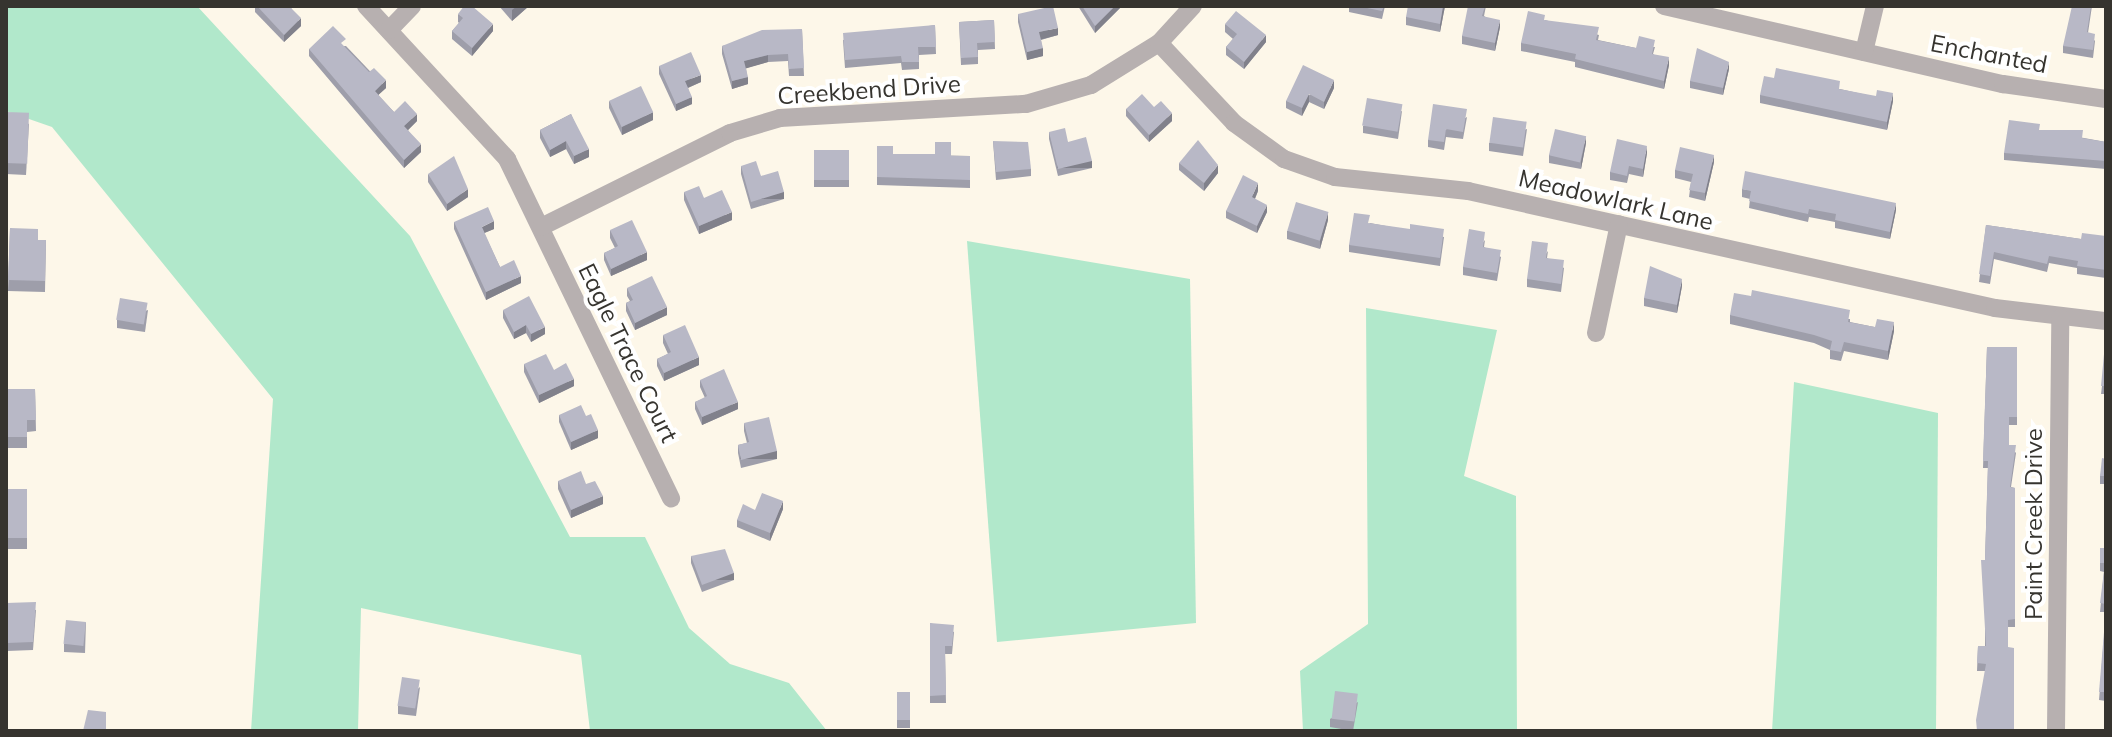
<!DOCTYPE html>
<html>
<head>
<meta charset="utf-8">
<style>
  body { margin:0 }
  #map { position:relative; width:2112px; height:737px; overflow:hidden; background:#fdf7e9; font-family:Mulish,sans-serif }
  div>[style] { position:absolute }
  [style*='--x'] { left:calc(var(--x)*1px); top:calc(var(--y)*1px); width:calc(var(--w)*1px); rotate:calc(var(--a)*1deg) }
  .green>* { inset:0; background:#b1e8cb }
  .minor>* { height:18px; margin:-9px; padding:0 9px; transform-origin:9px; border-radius:9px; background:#b7b0b0 }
  .wall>* { inset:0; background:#9e9eaa; transform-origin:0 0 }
  .shaded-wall>* { inset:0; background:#81818b; transform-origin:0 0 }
  .building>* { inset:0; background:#b8b8c6; transform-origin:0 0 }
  span { translate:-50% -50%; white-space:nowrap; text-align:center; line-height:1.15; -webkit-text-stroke:8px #fff; paint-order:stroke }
  .street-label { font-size:24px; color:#36342f }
  .frame { position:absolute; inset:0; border:8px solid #36342f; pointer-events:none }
</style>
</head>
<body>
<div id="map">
  <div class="green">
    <i style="clip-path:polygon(6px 6px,197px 6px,410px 236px,570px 537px,645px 537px,689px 628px,730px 664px,789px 683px,827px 731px,590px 731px,581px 655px,361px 608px,358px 731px,251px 731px,273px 399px,52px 127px,6px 111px)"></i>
    <i style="clip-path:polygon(967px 241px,1190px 279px,1196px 623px,997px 642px)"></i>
    <i style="clip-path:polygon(1366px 308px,1497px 330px,1464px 476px,1516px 496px,1517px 731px,1303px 731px,1300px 671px,1368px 624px)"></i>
    <i style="clip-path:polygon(1794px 382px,1938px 413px,1936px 731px,1772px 731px)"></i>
  </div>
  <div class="minor">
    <i style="--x:366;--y:6;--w:208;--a:47.3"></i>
    <i style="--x:507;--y:159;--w:377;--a:64.2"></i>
    <i style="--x:1664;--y:6;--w:348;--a:13"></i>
    <i style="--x:2003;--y:84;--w:104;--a:8.3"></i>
    <i style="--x:389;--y:30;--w:33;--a:-46"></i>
    <i style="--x:1159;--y:43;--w:110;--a:46.8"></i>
    <i style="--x:1234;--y:123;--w:62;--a:35.8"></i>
    <i style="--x:1284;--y:159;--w:54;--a:19.4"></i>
    <i style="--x:1335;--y:177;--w:134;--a:6"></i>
    <i style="--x:1468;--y:191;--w:540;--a:12.52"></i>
    <i style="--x:1995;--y:308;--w:112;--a:6.7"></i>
    <i style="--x:1864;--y:52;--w:47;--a:-76.6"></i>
    <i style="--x:541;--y:227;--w:211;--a:-26.4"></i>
    <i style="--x:730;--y:133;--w:52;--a:-16.7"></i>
    <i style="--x:780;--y:118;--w:246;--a:-3.3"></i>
    <i style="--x:1026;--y:104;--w:68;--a:-16.3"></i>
    <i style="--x:1091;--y:85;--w:80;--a:-31.7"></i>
    <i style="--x:1159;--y:43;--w:50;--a:-47.4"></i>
    <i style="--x:1596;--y:333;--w:111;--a:-78.1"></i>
    <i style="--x:2056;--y:731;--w:413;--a:-89.4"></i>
  </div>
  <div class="wall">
    <i style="clip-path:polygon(255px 6px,290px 6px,301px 26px,284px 42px,255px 12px)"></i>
    <i style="clip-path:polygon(499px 6px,529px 6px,512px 21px)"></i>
    <i style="clip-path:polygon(1078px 6px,1120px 6px,1120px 8px,1095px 33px)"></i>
    <i style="clip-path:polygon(1349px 6px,1385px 6px,1382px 19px,1349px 12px)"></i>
    <i style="clip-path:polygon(1445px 6px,1440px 32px,1406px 25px,1406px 17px)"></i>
    <i style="clip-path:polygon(1486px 6px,1484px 16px,1500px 27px,1495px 51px,1462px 44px,1462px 36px)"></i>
    <i style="clip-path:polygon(2092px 6px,2088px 33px,2095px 41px,2093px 58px,2063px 53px,2063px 46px)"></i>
    <i style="clip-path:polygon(458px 14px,493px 31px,472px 56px,452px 39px,452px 31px,459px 23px,458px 22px)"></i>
    <i style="clip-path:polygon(1018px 14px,1058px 35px,1041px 40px,1043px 56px,1027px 60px,1018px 22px)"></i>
    <i style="clip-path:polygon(994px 20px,995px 49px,978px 50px,978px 64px,961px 65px,959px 22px)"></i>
    <i style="clip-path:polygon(1545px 20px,1599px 35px,1598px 40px,1636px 48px,1655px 47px,1653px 54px,1669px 65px,1664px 89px,1575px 67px,1575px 62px,1521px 51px,1521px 43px)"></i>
    <i style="clip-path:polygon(1225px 24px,1266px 42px,1244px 69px,1226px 55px,1226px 47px,1233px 39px,1225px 32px)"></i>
    <i style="clip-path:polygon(935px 25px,936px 54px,919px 55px,919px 69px,902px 70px,901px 63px,845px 68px,843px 40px)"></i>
    <i style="clip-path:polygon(802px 29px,804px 76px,789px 76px,788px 61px,768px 62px,746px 68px,748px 84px,732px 89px,722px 54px,722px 46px)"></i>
    <i style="clip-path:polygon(346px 46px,386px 88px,378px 95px,394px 112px,417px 121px,408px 130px,421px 152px,404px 168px,309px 56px,309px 49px)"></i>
    <i style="clip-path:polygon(659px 66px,701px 82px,688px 88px,692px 104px,676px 111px,659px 74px)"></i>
    <i style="clip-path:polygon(1729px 69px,1723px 95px,1690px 88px,1690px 81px)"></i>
    <i style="clip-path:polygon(1334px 88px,1324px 109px,1309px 102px,1302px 116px,1286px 108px,1286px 101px)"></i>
    <i style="clip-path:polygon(1840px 89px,1893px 101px,1887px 130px,1760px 103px,1760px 95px)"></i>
    <i style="clip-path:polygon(609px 101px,653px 120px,622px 135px,609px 108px)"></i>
    <i style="clip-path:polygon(1154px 107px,1172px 121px,1149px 142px,1126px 116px,1126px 109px)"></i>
    <i style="clip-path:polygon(1402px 111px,1398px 139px,1363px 133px,1363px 126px)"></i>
    <i style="clip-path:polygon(6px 112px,29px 124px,26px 175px,6px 174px)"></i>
    <i style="clip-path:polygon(571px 114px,589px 157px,574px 164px,566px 149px,550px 157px,540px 138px,540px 130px)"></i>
    <i style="clip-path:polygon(1467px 117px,1463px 139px,1446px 137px,1444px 150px,1428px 147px,1428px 140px)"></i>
    <i style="clip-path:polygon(1527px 129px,1523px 156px,1489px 151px,1489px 143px)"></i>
    <i style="clip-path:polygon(2040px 130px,2106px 142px,2106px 169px,2004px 160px,2004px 153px)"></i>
    <i style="clip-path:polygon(1049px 132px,1068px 142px,1092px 168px,1058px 176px,1049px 139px)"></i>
    <i style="clip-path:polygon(993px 141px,1031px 169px,1031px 176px,996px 180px)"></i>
    <i style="clip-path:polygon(1586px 143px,1581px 169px,1549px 163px,1549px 155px)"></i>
    <i style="clip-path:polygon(877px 146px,893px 154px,970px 156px,970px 188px,877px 185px)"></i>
    <i style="left:849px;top:150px;width:37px;height:35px;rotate:90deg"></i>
    <i style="clip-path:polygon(1647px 153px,1643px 177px,1629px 174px,1627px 183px,1610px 180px,1610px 172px)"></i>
    <i style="clip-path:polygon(1714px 162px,1705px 201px,1689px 197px,1691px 182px,1675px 178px,1675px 170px)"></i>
    <i style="clip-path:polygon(1179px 163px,1218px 173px,1204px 191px,1179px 170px)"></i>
    <i style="clip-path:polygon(741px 166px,761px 176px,784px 199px,751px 209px,741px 174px)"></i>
    <i style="clip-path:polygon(428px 174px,468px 197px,447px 211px,428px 182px)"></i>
    <i style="clip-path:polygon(1742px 189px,1896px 210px,1890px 239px,1835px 228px,1835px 222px,1809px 217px,1808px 222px,1749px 208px,1750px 199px,1742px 197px)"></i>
    <i style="clip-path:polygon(1258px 191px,1255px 199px,1267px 212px,1257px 233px,1226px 218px,1226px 211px)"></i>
    <i style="clip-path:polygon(684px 192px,704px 198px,732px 220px,699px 234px,684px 200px)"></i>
    <i style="clip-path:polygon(1328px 220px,1320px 249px,1287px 239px,1287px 231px)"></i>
    <i style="clip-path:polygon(454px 222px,494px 229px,484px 233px,500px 267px,521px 283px,486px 300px,454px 229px)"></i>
    <i style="clip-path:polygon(1370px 223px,1444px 237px,1440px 266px,1349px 252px,1349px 245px)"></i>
    <i style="clip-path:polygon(1986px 225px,2081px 239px,2106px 236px,2106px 278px,2077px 274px,2077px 268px,2049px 263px,2047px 272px,1994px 259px,1990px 284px,1979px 282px)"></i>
    <i style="clip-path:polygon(10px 228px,38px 240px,46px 240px,45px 292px,8px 291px)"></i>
    <i style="clip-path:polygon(610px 230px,647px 260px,611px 276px,604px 260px,604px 253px,615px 248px,610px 238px)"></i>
    <i style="clip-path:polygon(1485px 240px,1484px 247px,1501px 257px,1497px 281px,1463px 275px,1463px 267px)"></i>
    <i style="clip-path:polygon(1548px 251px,1547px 258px,1564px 268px,1561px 292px,1527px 287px,1527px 279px)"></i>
    <i style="clip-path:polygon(1682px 286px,1677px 313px,1644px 306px,1644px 298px)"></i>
    <i style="clip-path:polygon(627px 288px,667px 315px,635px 330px,626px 311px,626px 303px,630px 301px,627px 296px)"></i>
    <i style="clip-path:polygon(148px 310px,145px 332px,117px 328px,117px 320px)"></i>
    <i style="clip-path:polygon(503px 310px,545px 334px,531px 342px,526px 333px,514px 339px,503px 318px)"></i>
    <i style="clip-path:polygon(1730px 315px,1850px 319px,1850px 322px,1894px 331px,1888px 360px,1844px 351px,1841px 361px,1830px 359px,1830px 350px,1814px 343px,1730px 324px)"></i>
    <i style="clip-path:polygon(663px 335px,699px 365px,664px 381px,657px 366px,657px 359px,668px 354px,663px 343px)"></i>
    <i style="clip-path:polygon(1987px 347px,2017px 347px,2017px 425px,2009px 425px,2009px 445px,2016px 453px,2011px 487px,2015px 488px,2015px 627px,2008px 627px,1985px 671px,1977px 671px,1978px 646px,1985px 646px,1985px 560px,1988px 468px,1983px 468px)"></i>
    <i style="clip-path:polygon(2106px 355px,2106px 394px,2101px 394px)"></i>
    <i style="clip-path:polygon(524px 364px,554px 370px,574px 386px,539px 403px,524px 372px)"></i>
    <i style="clip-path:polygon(700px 380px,738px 409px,702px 425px,695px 409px,695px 402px,705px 398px,700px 387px)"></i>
    <i style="clip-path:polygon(6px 389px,35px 389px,36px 431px,27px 432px,27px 448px,6px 448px)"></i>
    <i style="clip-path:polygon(559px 415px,586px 416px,598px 438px,571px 450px,559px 422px)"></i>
    <i style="clip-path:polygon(744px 423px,777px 459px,741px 468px,738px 453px,738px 445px,747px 443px,744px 431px)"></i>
    <i style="clip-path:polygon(2106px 459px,2106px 484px,2100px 484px,2100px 476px)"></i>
    <i style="clip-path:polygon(558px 481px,586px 484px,603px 504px,571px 518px,558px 489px)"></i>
    <i style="left:6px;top:489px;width:21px;height:60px"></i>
    <i style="clip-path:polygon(783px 509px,770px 541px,737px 527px,737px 520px,755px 510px)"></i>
    <i style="clip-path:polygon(2106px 538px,2106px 701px,2099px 700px,2106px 612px,2100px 612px,2104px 572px,2100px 571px,2100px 548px,2105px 548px)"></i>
    <i style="clip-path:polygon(691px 556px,734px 580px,702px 592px,691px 563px)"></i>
    <i style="clip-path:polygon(6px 603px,36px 610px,33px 650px,7px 651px)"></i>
    <i style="clip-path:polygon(86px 622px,85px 653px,64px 652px,64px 644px)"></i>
    <i style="clip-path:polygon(930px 623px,954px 632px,952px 654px,945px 654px,946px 703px,930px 703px)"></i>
    <i style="clip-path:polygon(420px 687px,416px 716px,398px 714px,398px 706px)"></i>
    <i style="left:897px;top:692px;width:13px;height:36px"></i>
    <i style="clip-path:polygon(1358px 702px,1353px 731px,1330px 727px,1330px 719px)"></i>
  </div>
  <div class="shaded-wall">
    <i style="clip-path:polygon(517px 6px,529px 6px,512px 21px,512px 10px)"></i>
    <i style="clip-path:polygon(1115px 6px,1120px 6px,1120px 8px,1095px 33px,1095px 26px)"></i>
    <i style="clip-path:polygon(1443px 6px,1445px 6px,1440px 32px,1440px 24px)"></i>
    <i style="clip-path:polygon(301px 18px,301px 26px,284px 42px,284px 35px)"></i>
    <i style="clip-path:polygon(1500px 20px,1500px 27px,1495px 51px,1495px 43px)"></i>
    <i style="clip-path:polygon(493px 24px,493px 31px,472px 56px,472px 48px)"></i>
    <i style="clip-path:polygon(1058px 28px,1058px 35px,1039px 40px,1039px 32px)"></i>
    <i style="clip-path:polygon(1266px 35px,1266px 42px,1244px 69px,1244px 62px)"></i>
    <i style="clip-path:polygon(1043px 48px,1043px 56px,1027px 60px,1027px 52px)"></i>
    <i style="clip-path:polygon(768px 55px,768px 62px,744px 69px,744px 61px)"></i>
    <i style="clip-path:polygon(1669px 57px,1669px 65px,1664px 89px,1664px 81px)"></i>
    <i style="clip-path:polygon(1729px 62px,1729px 69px,1723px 95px,1723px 88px)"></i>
    <i style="clip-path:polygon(701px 75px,701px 82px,685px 89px,685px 81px)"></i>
    <i style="clip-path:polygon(748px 77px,748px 84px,732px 89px,732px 81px)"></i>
    <i style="clip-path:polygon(386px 80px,386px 88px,375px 98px,375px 91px)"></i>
    <i style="clip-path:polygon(1334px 80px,1334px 88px,1324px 109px,1324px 102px)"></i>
    <i style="clip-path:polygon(1893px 93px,1893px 101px,1887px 130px,1887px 122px)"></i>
    <i style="clip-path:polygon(1309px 94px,1309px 102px,1302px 116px,1302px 108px)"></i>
    <i style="clip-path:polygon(692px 97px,692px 104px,676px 111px,676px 104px)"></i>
    <i style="clip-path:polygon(653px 112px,653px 120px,622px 135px,622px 127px)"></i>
    <i style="clip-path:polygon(1172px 113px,1172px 121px,1149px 142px,1149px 135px)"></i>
    <i style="clip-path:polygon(417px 114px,417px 121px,404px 134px,404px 126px)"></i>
    <i style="clip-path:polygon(1586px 136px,1586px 143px,1581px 169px,1581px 162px)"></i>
    <i style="clip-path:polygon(566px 141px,566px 149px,550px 157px,550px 150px)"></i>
    <i style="clip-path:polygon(421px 144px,421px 152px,404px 168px,404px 160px)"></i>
    <i style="clip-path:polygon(1647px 146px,1647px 153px,1643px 177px,1643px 169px)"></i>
    <i style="clip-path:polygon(589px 149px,589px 157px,574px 164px,574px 156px)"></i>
    <i style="clip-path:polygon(1714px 155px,1714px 162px,1705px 201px,1705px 193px)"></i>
    <i style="left:1092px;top:161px;width:7px;height:35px;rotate:90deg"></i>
    <i style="clip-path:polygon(1218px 165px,1218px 173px,1204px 191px,1204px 183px)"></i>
    <i style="clip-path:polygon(1258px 183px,1258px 191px,1252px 205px,1252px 197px)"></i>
    <i style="clip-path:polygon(468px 189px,468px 197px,447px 211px,447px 204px)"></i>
    <i style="left:784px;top:192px;width:7px;height:34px;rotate:90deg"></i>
    <i style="clip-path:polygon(1896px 203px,1896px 210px,1890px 239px,1890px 232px)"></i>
    <i style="clip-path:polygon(1267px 205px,1267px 212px,1257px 233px,1257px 226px)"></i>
    <i style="clip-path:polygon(732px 212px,732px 220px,699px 234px,699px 226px)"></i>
    <i style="clip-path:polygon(1328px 212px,1328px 220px,1320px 249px,1320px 241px)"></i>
    <i style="clip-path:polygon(494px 221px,494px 229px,482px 234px,482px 227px)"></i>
    <i style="clip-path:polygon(647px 252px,647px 260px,611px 276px,611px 269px)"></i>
    <i style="clip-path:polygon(521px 276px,521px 283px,486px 300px,486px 292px)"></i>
    <i style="clip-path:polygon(1682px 279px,1682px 286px,1677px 313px,1677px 305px)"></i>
    <i style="clip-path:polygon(667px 307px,667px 315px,635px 330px,635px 323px)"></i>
    <i style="clip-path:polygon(1894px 322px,1894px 331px,1888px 360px,1888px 351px)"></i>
    <i style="clip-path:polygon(526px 325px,526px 333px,514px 339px,514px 332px)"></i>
    <i style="clip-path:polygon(545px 327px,545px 334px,531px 342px,531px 334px)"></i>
    <i style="clip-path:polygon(699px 357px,699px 365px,664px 381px,664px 373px)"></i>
    <i style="clip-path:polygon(574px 379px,574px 386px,539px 403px,539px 395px)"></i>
    <i style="clip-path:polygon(738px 402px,738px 409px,702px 425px,702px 417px)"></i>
    <i style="clip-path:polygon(598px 430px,598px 438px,571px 450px,571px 442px)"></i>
    <i style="left:777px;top:451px;width:8px;height:37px;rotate:90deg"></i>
    <i style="clip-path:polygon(603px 496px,603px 504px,571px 518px,571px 510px)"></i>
    <i style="clip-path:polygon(783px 501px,783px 509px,770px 541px,770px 533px)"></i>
    <i style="left:734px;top:573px;width:7px;height:34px;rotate:90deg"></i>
  </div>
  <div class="building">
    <i style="clip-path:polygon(257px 6px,289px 6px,301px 18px,284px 35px)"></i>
    <i style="clip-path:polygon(464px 6px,472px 6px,493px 24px,472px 48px,452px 31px,463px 18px,458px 14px)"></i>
    <i style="clip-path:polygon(1053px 6px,1058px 28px,1039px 32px,1043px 48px,1027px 52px,1018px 14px)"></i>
    <i style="clip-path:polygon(1082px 6px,1115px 6px,1095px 26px)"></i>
    <i style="clip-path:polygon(1357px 6px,1384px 6px,1382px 11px)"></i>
    <i style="clip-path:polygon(1408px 6px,1443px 6px,1440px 24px,1406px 17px)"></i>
    <i style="clip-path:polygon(1468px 6px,1485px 6px,1482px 16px,1500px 20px,1495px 43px,1462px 36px)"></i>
    <i style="clip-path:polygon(2072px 6px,2091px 6px,2087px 32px,2095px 34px,2093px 50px,2063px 46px)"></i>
    <i style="clip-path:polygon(1236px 11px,1266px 35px,1244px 62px,1226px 47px,1237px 34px,1225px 24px)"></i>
    <i style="clip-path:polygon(1528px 11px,1545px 15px,1544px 20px,1599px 27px,1596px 40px,1636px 48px,1639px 36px,1655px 40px,1652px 54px,1669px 57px,1664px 81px,1575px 59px,1576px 54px,1521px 43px)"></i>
    <i style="clip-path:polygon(994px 20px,995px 42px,977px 43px,978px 57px,961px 58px,959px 22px)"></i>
    <i style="clip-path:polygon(935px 25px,936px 47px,918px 47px,919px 62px,902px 62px,901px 56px,845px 60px,843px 33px)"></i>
    <i style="clip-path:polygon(333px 26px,346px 39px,341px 43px,369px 72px,374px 68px,386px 80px,375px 91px,394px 112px,405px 101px,417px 114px,404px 126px,421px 144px,404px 160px,309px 49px)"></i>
    <i style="clip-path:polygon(802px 29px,804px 68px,789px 69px,788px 54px,768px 55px,744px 61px,748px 77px,732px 81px,722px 46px,762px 30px)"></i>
    <i style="clip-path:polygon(1697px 48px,1729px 62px,1723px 88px,1690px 81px)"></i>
    <i style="clip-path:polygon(691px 52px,701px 75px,685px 81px,692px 97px,676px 104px,659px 66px)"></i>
    <i style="clip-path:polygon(1303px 65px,1334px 80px,1324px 102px,1309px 94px,1302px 108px,1286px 101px)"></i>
    <i style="clip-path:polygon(1776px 68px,1840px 81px,1839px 89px,1876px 96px,1877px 90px,1893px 93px,1887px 122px,1760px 95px,1764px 76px,1774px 78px)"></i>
    <i style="left:641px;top:86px;width:29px;height:35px;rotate:65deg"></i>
    <i style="clip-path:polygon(1142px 94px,1154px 107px,1161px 101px,1172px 113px,1149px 135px,1126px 109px)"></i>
    <i style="left:1367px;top:98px;width:36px;height:28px;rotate:10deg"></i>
    <i style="clip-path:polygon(1433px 104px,1467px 109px,1463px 132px,1446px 129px,1444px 142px,1428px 140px)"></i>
    <i style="left:6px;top:112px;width:23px;height:51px;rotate:2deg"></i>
    <i style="clip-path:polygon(571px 114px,589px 149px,574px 156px,566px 141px,550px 150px,540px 130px)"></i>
    <i style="left:1493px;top:117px;width:34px;height:26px;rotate:8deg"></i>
    <i style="clip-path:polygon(2009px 120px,2040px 124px,2039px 130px,2083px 130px,2082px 138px,2106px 142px,2106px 161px,2004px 153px)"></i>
    <i style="clip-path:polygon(1065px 128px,1068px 142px,1086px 137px,1092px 161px,1058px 169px,1049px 132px)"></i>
    <i style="left:1555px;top:129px;width:32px;height:27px;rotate:13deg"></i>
    <i style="clip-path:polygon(1617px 139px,1647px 146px,1643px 169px,1629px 166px,1627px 176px,1610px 172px)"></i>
    <i style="clip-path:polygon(1198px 140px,1218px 165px,1204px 183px,1179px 163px)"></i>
    <i style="clip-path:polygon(993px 141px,1028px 142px,1031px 169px,996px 172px)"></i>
    <i style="clip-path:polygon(935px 142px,951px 142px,951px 156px,970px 156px,970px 180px,877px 177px,877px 146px,893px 146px,893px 154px,935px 154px)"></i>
    <i style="clip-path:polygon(1680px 147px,1714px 155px,1705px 193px,1689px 190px,1693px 174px,1675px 170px)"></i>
    <i style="left:849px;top:150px;width:30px;height:35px;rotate:90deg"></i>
    <i style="clip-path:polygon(454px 156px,468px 189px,447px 204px,428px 174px)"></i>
    <i style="clip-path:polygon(756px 161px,761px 176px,778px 171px,784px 192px,751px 202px,741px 166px)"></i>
    <i style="clip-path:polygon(1745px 171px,1896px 203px,1890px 232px,1835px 220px,1836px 214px,1809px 209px,1808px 214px,1749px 201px,1751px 191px,1742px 189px)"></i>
    <i style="clip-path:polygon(1243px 175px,1258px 183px,1252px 197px,1267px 205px,1257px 226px,1226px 211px)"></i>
    <i style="clip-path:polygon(699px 186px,704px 198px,722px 190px,732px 212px,699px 226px,684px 192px)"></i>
    <i style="left:1296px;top:202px;width:34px;height:30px;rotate:17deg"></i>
    <i style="clip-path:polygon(488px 207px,494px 221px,482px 227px,500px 267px,514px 260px,521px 276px,486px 292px,454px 222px)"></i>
    <i style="clip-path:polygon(1354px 213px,1370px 215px,1368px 223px,1410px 229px,1410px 224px,1444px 229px,1440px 258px,1349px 245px)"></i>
    <i style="clip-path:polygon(632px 220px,647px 252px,611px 269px,604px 253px,618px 246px,610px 230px)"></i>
    <i style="clip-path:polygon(1986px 225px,2081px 239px,2082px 233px,2106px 236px,2106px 270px,2077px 266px,2078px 261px,2049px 256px,2047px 264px,1994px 252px,1990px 276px,1979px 274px)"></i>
    <i style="clip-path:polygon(10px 228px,38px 229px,38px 240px,46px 240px,45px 281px,8px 280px)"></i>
    <i style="clip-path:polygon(1469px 229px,1485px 232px,1483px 247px,1501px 250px,1497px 273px,1463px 267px)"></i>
    <i style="clip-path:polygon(1532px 241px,1548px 243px,1546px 258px,1564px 260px,1561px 284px,1527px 279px)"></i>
    <i style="clip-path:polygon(1650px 266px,1682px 279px,1677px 305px,1644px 298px)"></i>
    <i style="clip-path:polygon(652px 276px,667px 307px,635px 323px,626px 303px,633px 300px,627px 288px)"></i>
    <i style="clip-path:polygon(1752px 290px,1850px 310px,1848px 322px,1875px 327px,1877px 319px,1894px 322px,1888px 351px,1844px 342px,1841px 352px,1830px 350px,1832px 341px,1814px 335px,1730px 315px,1734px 293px,1751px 296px)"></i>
    <i style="clip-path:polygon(529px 296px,545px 327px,531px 334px,526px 325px,514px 332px,503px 310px)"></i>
    <i style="left:120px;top:298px;width:28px;height:22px;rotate:10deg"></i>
    <i style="clip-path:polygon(685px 325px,699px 357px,664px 373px,657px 359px,671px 352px,663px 335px)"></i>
    <i style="clip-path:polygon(1987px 347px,2017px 347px,2017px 417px,2009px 417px,2009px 445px,2016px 445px,2010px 487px,2015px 488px,2015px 619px,2008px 620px,2008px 647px,2014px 648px,2014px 731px,1977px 731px,1976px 720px,1986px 664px,1977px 663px,1978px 646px,1986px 646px,1981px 560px,1985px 560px,1988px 461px,1983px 461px)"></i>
    <i style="clip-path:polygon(546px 354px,554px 370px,566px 363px,574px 379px,539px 395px,524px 364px)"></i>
    <i style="clip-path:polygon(2104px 354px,2106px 355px,2106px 386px,2101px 386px)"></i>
    <i style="clip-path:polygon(724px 369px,738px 402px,702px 417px,695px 402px,707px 396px,700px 380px)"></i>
    <i style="clip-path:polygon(6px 389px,35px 389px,36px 420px,27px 420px,27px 437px,6px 437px)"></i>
    <i style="clip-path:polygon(581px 405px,586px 416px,591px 414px,598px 430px,571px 442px,559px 415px)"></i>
    <i style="clip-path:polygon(769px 417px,777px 451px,741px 460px,738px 445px,749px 442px,744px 423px)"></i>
    <i style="clip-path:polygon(2102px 458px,2106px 459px,2106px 476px,2100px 476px)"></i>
    <i style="clip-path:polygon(581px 471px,586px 484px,595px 481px,603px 496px,571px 510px,558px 481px)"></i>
    <i style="left:6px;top:489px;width:21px;height:49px"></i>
    <i style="clip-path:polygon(762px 493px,783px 501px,770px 533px,737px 520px,743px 504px,755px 510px)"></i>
    <i style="clip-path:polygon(2106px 538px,2106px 604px,2100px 603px,2105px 563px,2100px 563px,2100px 548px,2105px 548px)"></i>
    <i style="clip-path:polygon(725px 549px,734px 573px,702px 585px,691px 556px)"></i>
    <i style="clip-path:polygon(36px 602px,33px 642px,7px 643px,6px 603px)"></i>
    <i style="clip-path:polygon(2106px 608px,2106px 692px,2099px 692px)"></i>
    <i style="left:66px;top:620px;width:20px;height:24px;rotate:6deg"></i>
    <i style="clip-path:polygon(930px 623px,954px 625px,952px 646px,945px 646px,946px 695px,930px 696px)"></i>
    <i style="left:402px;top:677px;width:18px;height:29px;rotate:9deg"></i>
    <i style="left:1335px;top:691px;width:23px;height:28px;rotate:7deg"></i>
    <i style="left:897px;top:692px;width:13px;height:28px"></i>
    <i style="clip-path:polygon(88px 710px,106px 712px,106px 731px,83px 731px)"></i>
  </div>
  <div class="street-label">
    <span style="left:1989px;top:54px;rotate:11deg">Enchanted</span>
    <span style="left:869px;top:90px;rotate:-4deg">Creekbend Drive</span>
    <span style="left:1616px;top:200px;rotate:13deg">Meadowlark Lane</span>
    <span style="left:628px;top:353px;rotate:64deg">Eagle Trace Court</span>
    <span style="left:2034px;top:524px;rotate:-90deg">Paint Creek Drive</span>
  </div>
  <div class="frame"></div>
</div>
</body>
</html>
